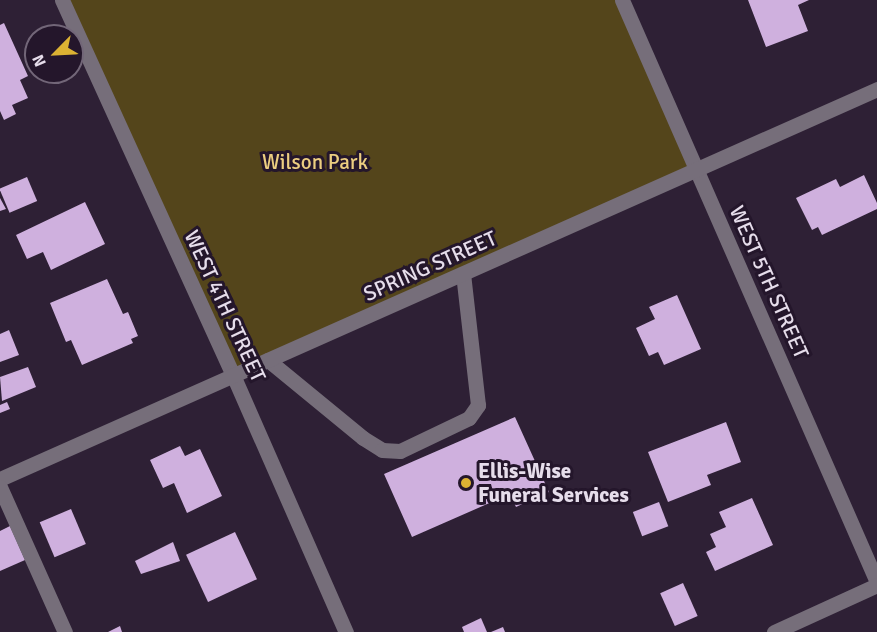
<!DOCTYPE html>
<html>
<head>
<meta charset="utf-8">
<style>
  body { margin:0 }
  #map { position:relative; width:877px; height:632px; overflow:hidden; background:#2e2035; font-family:Signika,sans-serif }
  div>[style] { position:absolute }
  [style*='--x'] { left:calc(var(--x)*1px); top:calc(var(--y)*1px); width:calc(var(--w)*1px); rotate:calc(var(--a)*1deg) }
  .green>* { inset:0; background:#54451b }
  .building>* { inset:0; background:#cfb0de; transform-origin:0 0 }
  .minor>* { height:15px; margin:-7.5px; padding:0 7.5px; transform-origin:7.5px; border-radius:7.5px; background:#766e7a }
  .dots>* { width:16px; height:16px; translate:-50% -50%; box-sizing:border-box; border:3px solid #24162b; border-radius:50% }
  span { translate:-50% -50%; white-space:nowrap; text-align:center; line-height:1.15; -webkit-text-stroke:6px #24162b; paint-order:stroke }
  .park-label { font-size:21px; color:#ecce80 }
  .street-label { font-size:21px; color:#e6ddeb }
  .poi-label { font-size:21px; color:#e6ddeb; font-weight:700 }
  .left { translate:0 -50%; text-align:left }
  .north { position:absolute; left:24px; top:24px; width:60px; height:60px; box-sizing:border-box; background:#24162b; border:2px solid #726678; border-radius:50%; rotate:246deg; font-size:16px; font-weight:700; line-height:24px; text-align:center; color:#e6ddeb }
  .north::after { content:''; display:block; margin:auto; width:21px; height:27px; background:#dcb233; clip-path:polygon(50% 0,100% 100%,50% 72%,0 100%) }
</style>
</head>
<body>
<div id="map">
  <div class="green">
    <i style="clip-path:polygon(62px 0,622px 0,696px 168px,233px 375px)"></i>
  </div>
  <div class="building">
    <i style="clip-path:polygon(748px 0,809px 0,798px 5px,808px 31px,766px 47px)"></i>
    <i style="clip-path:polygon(4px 23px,28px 76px,20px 80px,28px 98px,12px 105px,16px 114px,4px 120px,0 111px,0 25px)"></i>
    <i style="clip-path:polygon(864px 175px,877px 203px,877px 209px,822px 235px,818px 227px,812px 230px,796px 198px,836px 179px,840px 187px)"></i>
    <i style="left:27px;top:177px;width:26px;height:30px;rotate:67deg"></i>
    <i style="clip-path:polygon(0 198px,6px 209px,0 211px)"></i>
    <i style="clip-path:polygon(85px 202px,105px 244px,51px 270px,43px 252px,27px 259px,16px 235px)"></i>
    <i style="clip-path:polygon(107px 279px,123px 314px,128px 312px,138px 336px,131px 339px,133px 343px,82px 365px,71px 340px,66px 342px,50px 303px)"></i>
    <i style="clip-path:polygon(677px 295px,701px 349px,664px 365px,658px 352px,649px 356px,636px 328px,655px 319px,649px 307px)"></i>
    <i style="clip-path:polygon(9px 330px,19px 355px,0 362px,0 334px)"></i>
    <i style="clip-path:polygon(28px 367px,36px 387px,2px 401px,0 377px)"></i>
    <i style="clip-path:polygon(7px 402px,10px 409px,0 413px,0 405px)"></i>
    <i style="clip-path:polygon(515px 417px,549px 492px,516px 507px,510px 494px,412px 537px,384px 474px)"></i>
    <i style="clip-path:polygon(726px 422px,741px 462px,707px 475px,711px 485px,668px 502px,648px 452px)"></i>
    <i style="clip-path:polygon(180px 446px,185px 456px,200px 449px,222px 496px,187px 513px,174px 483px,163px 488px,150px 460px)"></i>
    <i style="clip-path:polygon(752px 498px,773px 545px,715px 571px,706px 552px,716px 547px,710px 534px,726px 527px,719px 512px)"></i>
    <i style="left:659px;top:502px;width:26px;height:28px;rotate:69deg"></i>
    <i style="left:71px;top:509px;width:38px;height:34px;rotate:67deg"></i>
    <i style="clip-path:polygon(10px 526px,25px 560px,0 571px,0 531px)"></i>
    <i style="left:235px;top:532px;width:52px;height:54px;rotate:65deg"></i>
    <i style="clip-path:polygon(173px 542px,180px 561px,141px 574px,135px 561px)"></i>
    <i style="left:683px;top:583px;width:36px;height:25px;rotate:66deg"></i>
    <i style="clip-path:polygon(481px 618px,487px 632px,464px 632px,462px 627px)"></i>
    <i style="clip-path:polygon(120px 626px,122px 632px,108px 632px)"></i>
    <i style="clip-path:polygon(503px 627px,505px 632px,491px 632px)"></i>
  </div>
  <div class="minor">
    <i style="--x:62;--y:0;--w:412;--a:65.5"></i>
    <i style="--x:233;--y:375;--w:281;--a:66.3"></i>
    <i style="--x:622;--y:0;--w:635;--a:66.34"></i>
    <i style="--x:268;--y:360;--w:123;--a:39.4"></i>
    <i style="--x:363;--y:438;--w:22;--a:32"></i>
    <i style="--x:382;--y:450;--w:18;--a:3"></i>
    <i style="--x:400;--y:451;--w:76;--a:-25.6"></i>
    <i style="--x:469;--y:418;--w:16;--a:-55"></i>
    <i style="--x:478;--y:405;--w:132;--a:-96.5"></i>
    <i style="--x:0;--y:479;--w:960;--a:-23.97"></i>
    <i style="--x:0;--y:487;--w:159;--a:65.9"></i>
    <i style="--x:774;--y:632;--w:113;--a:-24.5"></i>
  </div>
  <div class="dots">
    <i style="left:466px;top:483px;background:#dcb233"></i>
  </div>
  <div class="park-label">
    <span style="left:315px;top:162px">Wilson Park</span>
  </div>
  <div class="street-label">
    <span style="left:430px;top:266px;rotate:-24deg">SPRING STREET</span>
    <span style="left:769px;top:282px;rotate:66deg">WEST 5TH STREET</span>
    <span style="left:225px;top:306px;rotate:65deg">WEST 4TH STREET</span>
  </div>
  <div class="poi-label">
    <span class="left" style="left:478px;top:483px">Ellis-Wise<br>Funeral Services</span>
  </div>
  <div class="north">N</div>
</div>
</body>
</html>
